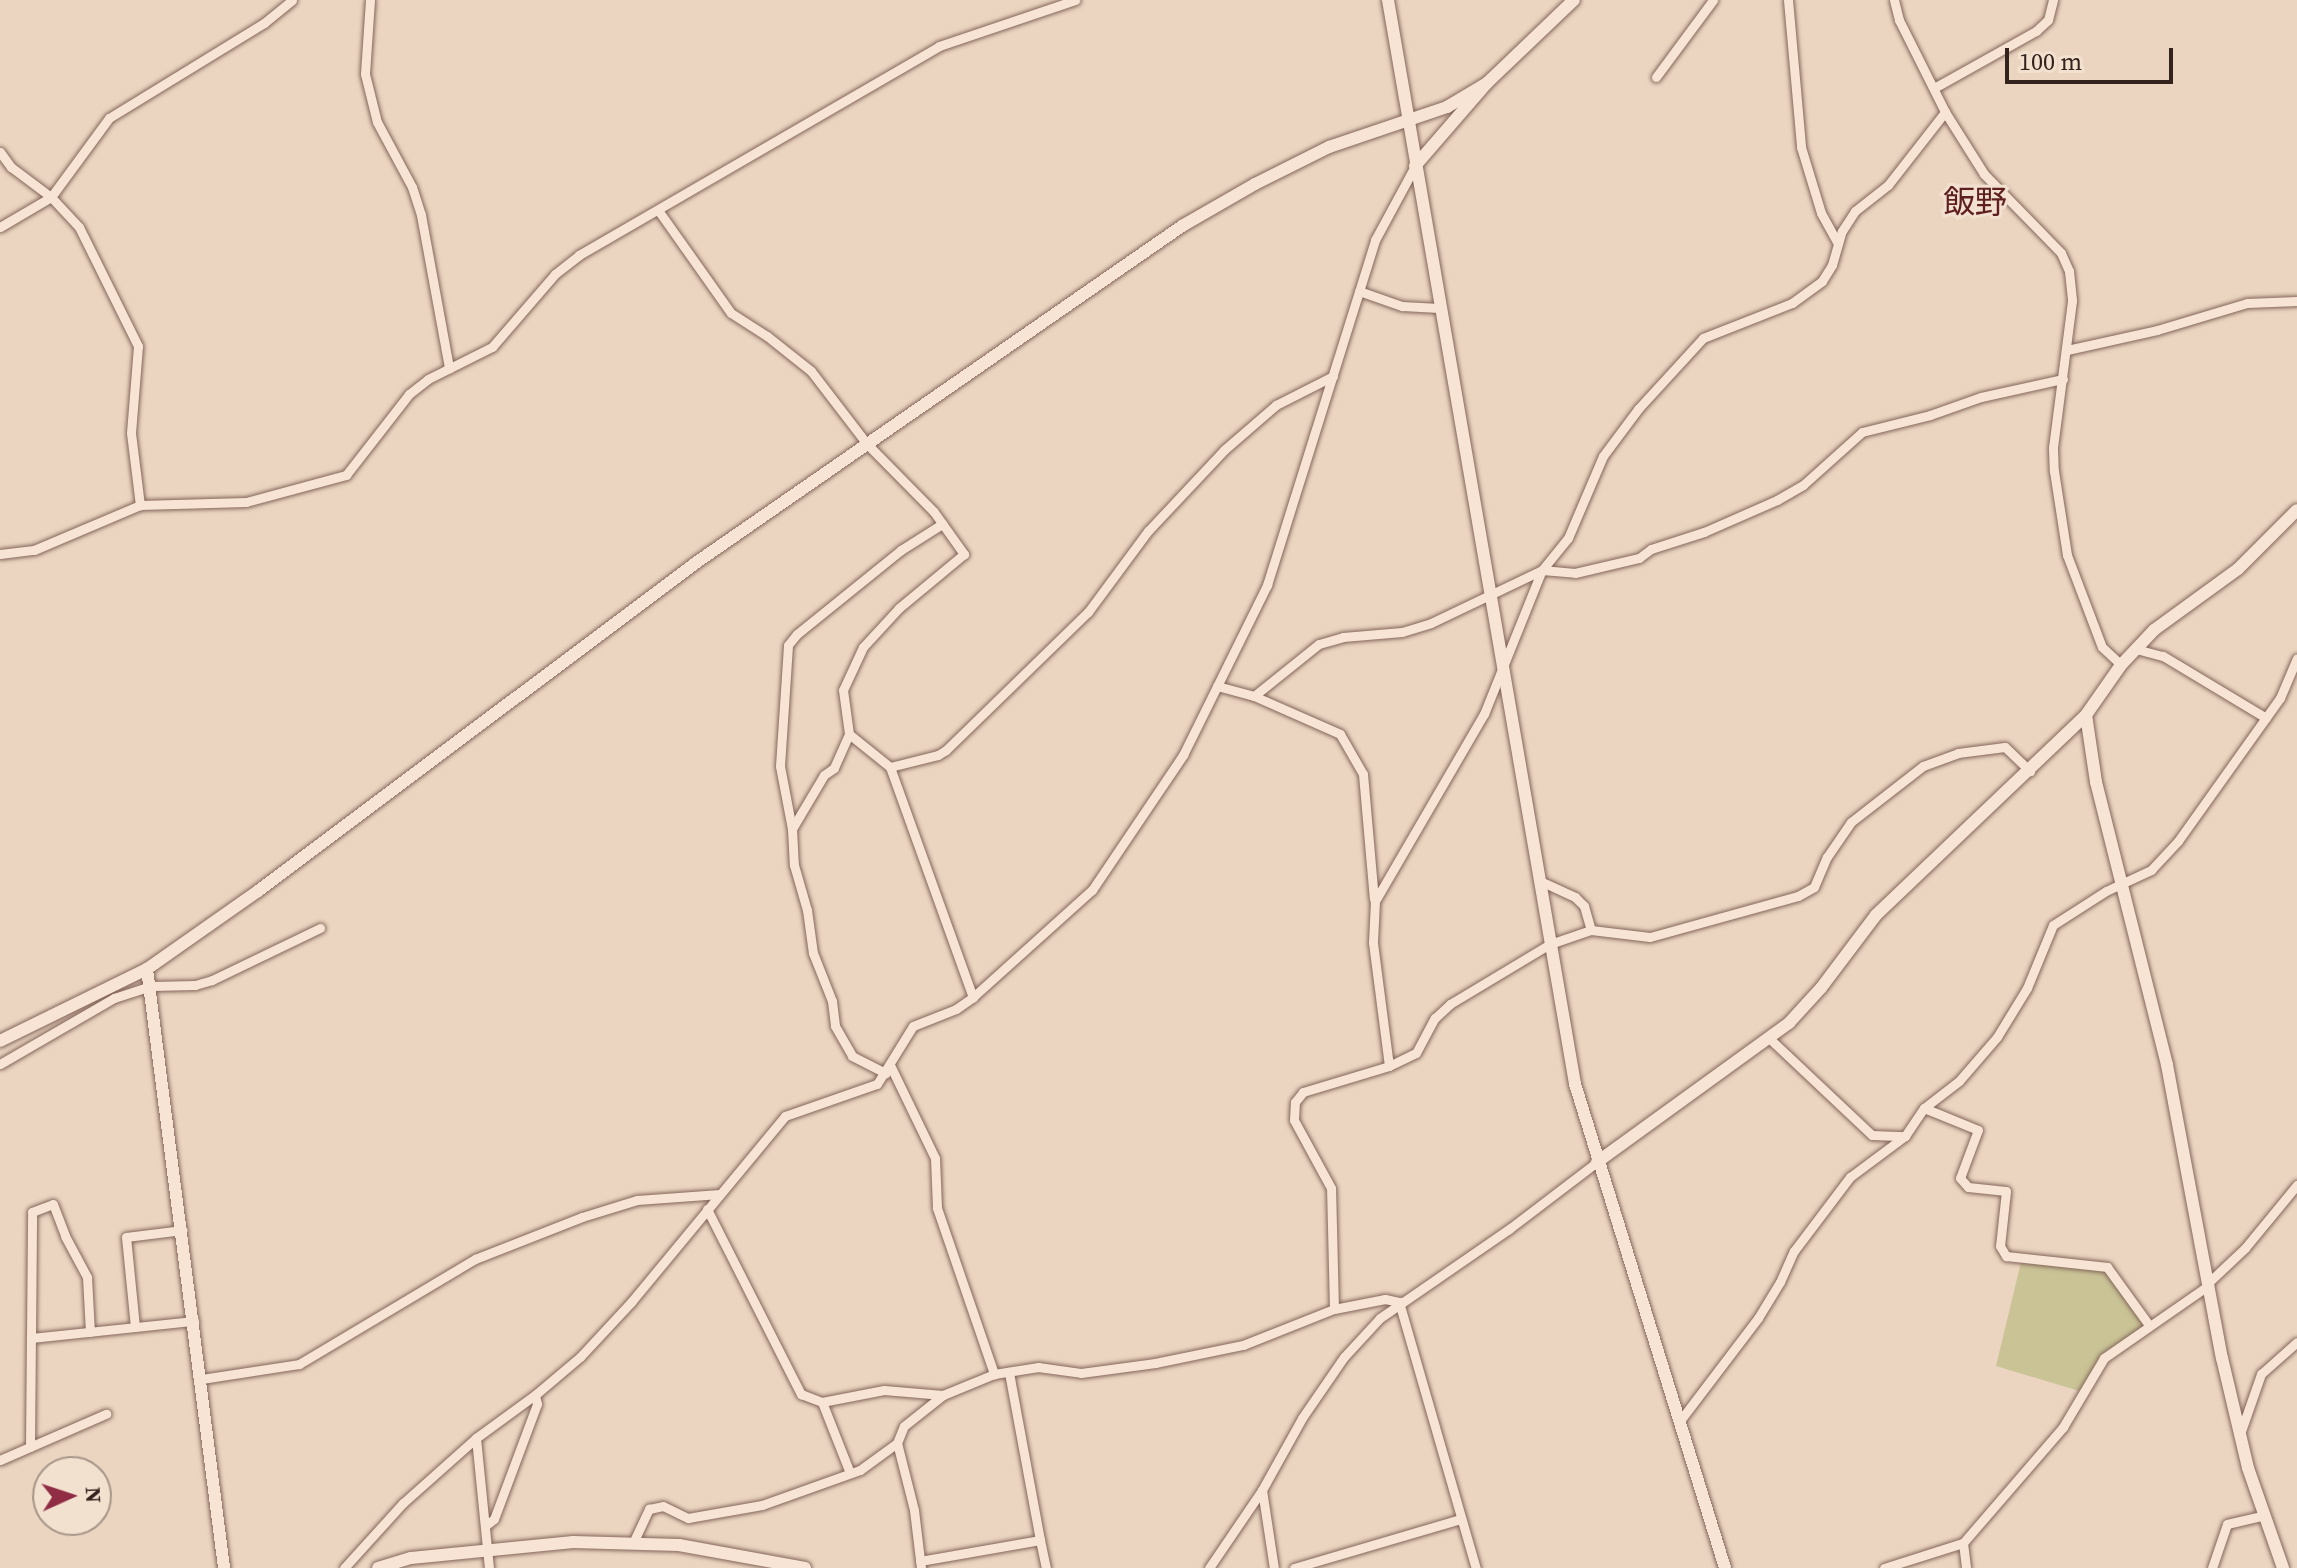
<!DOCTYPE html>
<html>
<head>
<meta charset="utf-8">
<style>
  body { margin:0 }
  #map { position:relative; width:2297px; height:1568px; overflow:hidden; background:#ebd5c1; font-family:"Source Serif 4","Noto Sans JP",serif }
  div>[style] { position:absolute }
  [style*='--x'] { left:calc(var(--x)*1px); top:calc(var(--y)*1px); width:calc(var(--w)*1px); rotate:calc(var(--a)*1deg) }
  .green>* { inset:0; background:#c9c396 }
  .roads { filter:drop-shadow(0 0 2px #84665a) drop-shadow(0 0 2px #84665a) }
  .street>* { height:9px; margin:-4.5px; padding:0 4.5px; transform-origin:4.5px; border-radius:4.5px; background:#f7e4d4 }
  .secondary>* { height:12px; margin:-6px; padding:0 6px; transform-origin:6px; border-radius:6px; background:#f7e4d4 }
  span { translate:-50% -50%; white-space:nowrap; text-align:center; line-height:1.15; -webkit-text-stroke:6px #f3e1d0; paint-order:stroke }
  .quarter-label { font-size:32px; color:#5f1f20 }
  .north { position:absolute; left:32px; top:1456px; width:80px; height:80px; box-sizing:border-box; background:#f3e1d0; border:2px solid #a79588; border-radius:50%; rotate:87deg; font-size:22px; font-weight:700; line-height:32px; text-align:center; color:#34231d }
  .north::after { content:''; display:block; margin:auto; width:28px; height:36px; background:#902d44; clip-path:polygon(50% 0,100% 100%,50% 72%,0 100%) }
  .scale { position:absolute; left:2005px; top:48px; width:168px; height:36px; box-sizing:border-box; border:4px solid #34231d; border-top:0; padding-left:10px; font-size:24px; line-height:28px; white-space:nowrap; color:#34231d; -webkit-text-stroke:6px #f3e1d0; paint-order:stroke }
</style>
</head>
<body>
<div id="map">
  <div class="green">
    <i style="clip-path:polygon(2022px 1258px,2107px 1267px,2149px 1325px,2104px 1358px,2086px 1393px,1996px 1366px)"></i>
  </div>
  <div class="roads">
    <div class="street">
      <i style="--x:370;--y:0;--w:74;--a:93.9"></i>
      <i style="--x:365;--y:74;--w:49;--a:76"></i>
      <i style="--x:377;--y:122;--w:74;--a:61.7"></i>
      <i style="--x:412;--y:187;--w:29;--a:72"></i>
      <i style="--x:421;--y:215;--w:156;--a:79.6"></i>
      <i style="--x:1788;--y:0;--w:148;--a:84.9"></i>
      <i style="--x:1801;--y:147;--w:69;--a:73.1"></i>
      <i style="--x:1821;--y:213;--w:35;--a:61"></i>
      <i style="--x:1894;--y:0;--w:21;--a:76"></i>
      <i style="--x:1899;--y:20;--w:103;--a:63.4"></i>
      <i style="--x:1945;--y:112;--w:73;--a:57.8"></i>
      <i style="--x:1984;--y:174;--w:110;--a:45.7"></i>
      <i style="--x:2061;--y:253;--w:20;--a:66"></i>
      <i style="--x:2069;--y:271;--w:30;--a:84"></i>
      <i style="--x:2072;--y:301;--w:148;--a:97.4"></i>
      <i style="--x:2053;--y:448;--w:23;--a:88"></i>
      <i style="--x:2054;--y:471;--w:85;--a:81.2"></i>
      <i style="--x:2067;--y:555;--w:98;--a:69.2"></i>
      <i style="--x:2102;--y:647;--w:26;--a:43"></i>
      <i style="--x:1656;--y:77;--w:96;--a:-53.5"></i>
      <i style="--x:1934;--y:88;--w:117;--a:-29.2"></i>
      <i style="--x:2036;--y:31;--w:16;--a:-43"></i>
      <i style="--x:2048;--y:20;--w:21;--a:-76"></i>
      <i style="--x:0;--y:152;--w:19;--a:54"></i>
      <i style="--x:11;--y:167;--w:50;--a:36.9"></i>
      <i style="--x:51;--y:197;--w:41;--a:47"></i>
      <i style="--x:79;--y:227;--w:133;--a:63.6"></i>
      <i style="--x:138;--y:346;--w:87;--a:94.6"></i>
      <i style="--x:131;--y:433;--w:73;--a:82.9"></i>
      <i style="--x:658;--y:210;--w:126;--a:54.7"></i>
      <i style="--x:731;--y:313;--w:43;--a:32.6"></i>
      <i style="--x:767;--y:336;--w:56;--a:38.5"></i>
      <i style="--x:811;--y:371;--w:92;--a:52.5"></i>
      <i style="--x:867;--y:444;--w:95;--a:45.4"></i>
      <i style="--x:934;--y:512;--w:52;--a:54.5"></i>
      <i style="--x:964;--y:554;--w:85;--a:140.3"></i>
      <i style="--x:899;--y:608;--w:53;--a:132.7"></i>
      <i style="--x:863;--y:647;--w:47;--a:114.9"></i>
      <i style="--x:843;--y:690;--w:44;--a:82.2"></i>
      <i style="--x:849;--y:734;--w:37;--a:114"></i>
      <i style="--x:834;--y:768;--w:12;--a:145"></i>
      <i style="--x:824;--y:775;--w:63;--a:120.7"></i>
      <i style="--x:792;--y:829;--w:36;--a:87"></i>
      <i style="--x:794;--y:865;--w:47;--a:73.9"></i>
      <i style="--x:807;--y:910;--w:43;--a:82.1"></i>
      <i style="--x:813;--y:953;--w:52;--a:68.4"></i>
      <i style="--x:832;--y:1001;--w:25;--a:83"></i>
      <i style="--x:835;--y:1026;--w:34;--a:60"></i>
      <i style="--x:852;--y:1056;--w:38;--a:27"></i>
      <i style="--x:0;--y:227;--w:59;--a:-30.5"></i>
      <i style="--x:51;--y:197;--w:98;--a:-53.7"></i>
      <i style="--x:109;--y:118;--w:182;--a:-31.5"></i>
      <i style="--x:264;--y:23;--w:36;--a:-39"></i>
      <i style="--x:1359;--y:291;--w:46;--a:19.2"></i>
      <i style="--x:1402;--y:306;--w:37;--a:3"></i>
      <i style="--x:2067;--y:350;--w:92;--a:-12.5"></i>
      <i style="--x:2157;--y:330;--w:94;--a:-16.7"></i>
      <i style="--x:2247;--y:303;--w:50;--a:-2.3"></i>
      <i style="--x:0;--y:554;--w:34;--a:-7"></i>
      <i style="--x:34;--y:550;--w:115;--a:-23"></i>
      <i style="--x:140;--y:505;--w:106;--a:-1.6"></i>
      <i style="--x:246;--y:502;--w:104;--a:-15.1"></i>
      <i style="--x:346;--y:475;--w:103;--a:-52.1"></i>
      <i style="--x:409;--y:394;--w:24;--a:-38"></i>
      <i style="--x:428;--y:379;--w:72;--a:-26.6"></i>
      <i style="--x:492;--y:347;--w:96;--a:-49.2"></i>
      <i style="--x:555;--y:274;--w:31;--a:-38"></i>
      <i style="--x:579;--y:255;--w:416;--a:-30.1"></i>
      <i style="--x:939;--y:46;--w:144;--a:-18.7"></i>
      <i style="--x:2136;--y:649;--w:28;--a:15"></i>
      <i style="--x:2163;--y:656;--w:120;--a:31"></i>
      <i style="--x:1217;--y:686;--w:38;--a:15"></i>
      <i style="--x:1254;--y:696;--w:94;--a:23.8"></i>
      <i style="--x:1340;--y:734;--w:46;--a:60.1"></i>
      <i style="--x:1363;--y:774;--w:125;--a:85"></i>
      <i style="--x:1254;--y:696;--w:83;--a:-38.7"></i>
      <i style="--x:1319;--y:644;--w:25;--a:-16"></i>
      <i style="--x:1343;--y:637;--w:59;--a:-4.8"></i>
      <i style="--x:1402;--y:632;--w:30;--a:-17"></i>
      <i style="--x:1431;--y:623;--w:123;--a:-25.5"></i>
      <i style="--x:1542;--y:570;--w:33;--a:5"></i>
      <i style="--x:1575;--y:573;--w:66;--a:-13.2"></i>
      <i style="--x:1639;--y:558;--w:15;--a:-37"></i>
      <i style="--x:1651;--y:549;--w:56;--a:-17.8"></i>
      <i style="--x:1704;--y:532;--w:80;--a:-23.7"></i>
      <i style="--x:1777;--y:500;--w:30;--a:-30"></i>
      <i style="--x:1803;--y:485;--w:79;--a:-41.9"></i>
      <i style="--x:1862;--y:432;--w:70;--a:-14"></i>
      <i style="--x:1930;--y:415;--w:54;--a:-19.4"></i>
      <i style="--x:1981;--y:397;--w:84;--a:-12.4"></i>
      <i style="--x:849;--y:734;--w:53;--a:38.8"></i>
      <i style="--x:890;--y:767;--w:245;--a:70.2"></i>
      <i style="--x:890;--y:767;--w:49;--a:-14"></i>
      <i style="--x:938;--y:755;--w:9;--a:-32"></i>
      <i style="--x:946;--y:750;--w:198;--a:-44.2"></i>
      <i style="--x:1088;--y:612;--w:101;--a:-53.5"></i>
      <i style="--x:1148;--y:531;--w:111;--a:-46.8"></i>
      <i style="--x:1224;--y:450;--w:69;--a:-40.9"></i>
      <i style="--x:1276;--y:405;--w:64;--a:-27"></i>
      <i style="--x:792;--y:829;--w:64;--a:-100.8"></i>
      <i style="--x:780;--y:766;--w:121;--a:-86.2"></i>
      <i style="--x:788;--y:645;--w:14;--a:-51"></i>
      <i style="--x:797;--y:634;--w:134;--a:-38.9"></i>
      <i style="--x:901;--y:550;--w:49;--a:-32.4"></i>
      <i style="--x:1538;--y:880;--w:41;--a:24.7"></i>
      <i style="--x:1575;--y:897;--w:13;--a:45"></i>
      <i style="--x:1584;--y:906;--w:25;--a:74"></i>
      <i style="--x:1770;--y:1039;--w:140;--a:43.3"></i>
      <i style="--x:1872;--y:1135;--w:33;--a:2"></i>
      <i style="--x:0;--y:1064;--w:132;--a:-30.1"></i>
      <i style="--x:114;--y:998;--w:40;--a:-18"></i>
      <i style="--x:152;--y:986;--w:43;--a:-1.3"></i>
      <i style="--x:195;--y:985;--w:18;--a:-16"></i>
      <i style="--x:212;--y:980;--w:120;--a:-25.7"></i>
      <i style="--x:890;--y:1065;--w:103;--a:64.2"></i>
      <i style="--x:935;--y:1158;--w:50;--a:87.7"></i>
      <i style="--x:937;--y:1208;--w:176;--a:71"></i>
      <i style="--x:1389;--y:1066;--w:125;--a:-97.4"></i>
      <i style="--x:1373;--y:942;--w:41;--a:-87.2"></i>
      <i style="--x:1375;--y:901;--w:216;--a:-59.8"></i>
      <i style="--x:1484;--y:714;--w:155;--a:-68.1"></i>
      <i style="--x:1542;--y:570;--w:41;--a:-50.9"></i>
      <i style="--x:1568;--y:538;--w:89;--a:-66.9"></i>
      <i style="--x:1603;--y:456;--w:59;--a:-53.3"></i>
      <i style="--x:1638;--y:409;--w:96;--a:-47.5"></i>
      <i style="--x:1703;--y:338;--w:96;--a:-21.5"></i>
      <i style="--x:1792;--y:303;--w:37;--a:-36"></i>
      <i style="--x:1822;--y:281;--w:19;--a:-58"></i>
      <i style="--x:1832;--y:265;--w:35;--a:-74"></i>
      <i style="--x:1842;--y:231;--w:24;--a:-57"></i>
      <i style="--x:1855;--y:211;--w:42;--a:-38.2"></i>
      <i style="--x:1888;--y:185;--w:93;--a:-52"></i>
      <i style="--x:1924;--y:1108;--w:58;--a:22.2"></i>
      <i style="--x:1978;--y:1130;--w:51;--a:110.6"></i>
      <i style="--x:1960;--y:1178;--w:12;--a:48"></i>
      <i style="--x:1968;--y:1187;--w:38;--a:6"></i>
      <i style="--x:2006;--y:1191;--w:55;--a:96.2"></i>
      <i style="--x:2000;--y:1246;--w:12;--a:59"></i>
      <i style="--x:2006;--y:1256;--w:102;--a:6.2"></i>
      <i style="--x:2107;--y:1267;--w:72;--a:54.1"></i>
      <i style="--x:707;--y:1209;--w:208;--a:63.1"></i>
      <i style="--x:801;--y:1394;--w:22;--a:21"></i>
      <i style="--x:822;--y:1402;--w:76;--a:68.5"></i>
      <i style="--x:2209;--y:1282;--w:50;--a:-43.4"></i>
      <i style="--x:2245;--y:1248;--w:82;--a:-50.5"></i>
      <i style="--x:1399;--y:1302;--w:277;--a:73.9"></i>
      <i style="--x:1334;--y:1309;--w:121;--a:-91.4"></i>
      <i style="--x:1331;--y:1188;--w:77;--a:-118.6"></i>
      <i style="--x:1294;--y:1120;--w:18;--a:-87"></i>
      <i style="--x:1295;--y:1102;--w:13;--a:-51"></i>
      <i style="--x:1303;--y:1092;--w:90;--a:-16.8"></i>
      <i style="--x:1389;--y:1066;--w:30;--a:-26"></i>
      <i style="--x:1416;--y:1053;--w:40;--a:-62"></i>
      <i style="--x:1435;--y:1018;--w:21;--a:-43"></i>
      <i style="--x:1450;--y:1004;--w:117;--a:-31"></i>
      <i style="--x:1550;--y:944;--w:43;--a:-18.9"></i>
      <i style="--x:1591;--y:930;--w:59;--a:6.8"></i>
      <i style="--x:1650;--y:937;--w:154;--a:-15.5"></i>
      <i style="--x:1798;--y:896;--w:18;--a:-29"></i>
      <i style="--x:1814;--y:887;--w:33;--a:-67"></i>
      <i style="--x:1827;--y:857;--w:42;--a:-55.6"></i>
      <i style="--x:1851;--y:822;--w:91;--a:-37.9"></i>
      <i style="--x:1923;--y:766;--w:37;--a:-20"></i>
      <i style="--x:1958;--y:753;--w:47;--a:-7.3"></i>
      <i style="--x:2005;--y:747;--w:35;--a:44"></i>
      <i style="--x:135;--y:1327;--w:90;--a:-95.7"></i>
      <i style="--x:126;--y:1237;--w:57;--a:-7"></i>
      <i style="--x:31;--y:1338;--w:126;--a:-89.5"></i>
      <i style="--x:32;--y:1212;--w:22;--a:-21"></i>
      <i style="--x:53;--y:1204;--w:34;--a:69"></i>
      <i style="--x:65;--y:1236;--w:47;--a:61.8"></i>
      <i style="--x:87;--y:1277;--w:55;--a:86.9"></i>
      <i style="--x:201;--y:1379;--w:99;--a:-8.7"></i>
      <i style="--x:299;--y:1364;--w:205;--a:-30.8"></i>
      <i style="--x:475;--y:1259;--w:115;--a:-21.4"></i>
      <i style="--x:582;--y:1217;--w:58;--a:-17.2"></i>
      <i style="--x:637;--y:1200;--w:83;--a:-4.1"></i>
      <i style="--x:822;--y:1402;--w:63;--a:-11"></i>
      <i style="--x:884;--y:1390;--w:59;--a:4.8"></i>
      <i style="--x:1679;--y:1422;--w:131;--a:-52.8"></i>
      <i style="--x:1758;--y:1318;--w:42;--a:-58.6"></i>
      <i style="--x:1780;--y:1282;--w:34;--a:-66"></i>
      <i style="--x:1794;--y:1251;--w:93;--a:-52.9"></i>
      <i style="--x:1850;--y:1177;--w:69;--a:-36.7"></i>
      <i style="--x:1905;--y:1136;--w:34;--a:-56"></i>
      <i style="--x:1924;--y:1108;--w:44;--a:-37.6"></i>
      <i style="--x:1959;--y:1081;--w:58;--a:-49.2"></i>
      <i style="--x:1997;--y:1037;--w:57;--a:-58.5"></i>
      <i style="--x:2027;--y:988;--w:68;--a:-67.6"></i>
      <i style="--x:2053;--y:925;--w:63;--a:-32.7"></i>
      <i style="--x:2106;--y:891;--w:50;--a:-25"></i>
      <i style="--x:2151;--y:870;--w:40;--a:-47"></i>
      <i style="--x:2178;--y:841;--w:176;--a:-54.5"></i>
      <i style="--x:2280;--y:698;--w:43;--a:-67"></i>
      <i style="--x:2240;--y:1434;--w:64;--a:-70.7"></i>
      <i style="--x:2261;--y:1374;--w:48;--a:-41.6"></i>
      <i style="--x:476;--y:1438;--w:131;--a:84.3"></i>
      <i style="--x:30;--y:1447;--w:109;--a:-89.5"></i>
      <i style="--x:31;--y:1338;--w:164;--a:-6"></i>
      <i style="--x:0;--y:1460;--w:116;--a:-23.5"></i>
      <i style="--x:1262;--y:1490;--w:79;--a:81.3"></i>
      <i style="--x:485;--y:1526;--w:11;--a:-38"></i>
      <i style="--x:494;--y:1519;--w:123;--a:-69.5"></i>
      <i style="--x:537;--y:1404;--w:9;--a:-103"></i>
      <i style="--x:1040;--y:1540;--w:29;--a:78"></i>
      <i style="--x:633;--y:1543;--w:38;--a:-65"></i>
      <i style="--x:649;--y:1509;--w:14;--a:-12"></i>
      <i style="--x:663;--y:1506;--w:28;--a:26"></i>
      <i style="--x:688;--y:1518;--w:75;--a:-10"></i>
      <i style="--x:762;--y:1505;--w:104;--a:-19.7"></i>
      <i style="--x:860;--y:1470;--w:46;--a:-36.1"></i>
      <i style="--x:1963;--y:1543;--w:25;--a:83"></i>
      <i style="--x:920;--y:1561;--w:122;--a:-9.9"></i>
      <i style="--x:1040;--y:1540;--w:171;--a:-100.5"></i>
      <i style="--x:344;--y:1568;--w:88;--a:-47.8"></i>
      <i style="--x:403;--y:1503;--w:98;--a:-41.7"></i>
      <i style="--x:476;--y:1438;--w:73;--a:-36.1"></i>
      <i style="--x:535;--y:1395;--w:59;--a:-40.2"></i>
      <i style="--x:580;--y:1357;--w:76;--a:-47.1"></i>
      <i style="--x:632;--y:1301;--w:240;--a:-50.4"></i>
      <i style="--x:785;--y:1116;--w:97;--a:-19.2"></i>
      <i style="--x:877;--y:1084;--w:68;--a:-58.2"></i>
      <i style="--x:913;--y:1026;--w:46;--a:-21.6"></i>
      <i style="--x:956;--y:1009;--w:21;--a:-35"></i>
      <i style="--x:973;--y:997;--w:160;--a:-42"></i>
      <i style="--x:1092;--y:890;--w:163;--a:-56"></i>
      <i style="--x:1183;--y:755;--w:190;--a:-63.7"></i>
      <i style="--x:1267;--y:585;--w:362;--a:-72.6"></i>
      <i style="--x:1375;--y:240;--w:84;--a:-61.6"></i>
      <i style="--x:921;--y:1568;--w:58;--a:-96.9"></i>
      <i style="--x:914;--y:1510;--w:69;--a:-104.2"></i>
      <i style="--x:897;--y:1443;--w:18;--a:-68"></i>
      <i style="--x:904;--y:1426;--w:50;--a:-38.5"></i>
      <i style="--x:943;--y:1395;--w:55;--a:-22.4"></i>
      <i style="--x:994;--y:1374;--w:45;--a:-9"></i>
      <i style="--x:1038;--y:1367;--w:43;--a:7.9"></i>
      <i style="--x:1081;--y:1373;--w:75;--a:-7.7"></i>
      <i style="--x:1155;--y:1363;--w:90;--a:-11.6"></i>
      <i style="--x:1243;--y:1345;--w:98;--a:-21.6"></i>
      <i style="--x:1334;--y:1309;--w:52;--a:-11.1"></i>
      <i style="--x:1385;--y:1299;--w:14;--a:12"></i>
      <i style="--x:1209;--y:1568;--w:94;--a:-55.8"></i>
      <i style="--x:1262;--y:1490;--w:82;--a:-60.9"></i>
      <i style="--x:1302;--y:1418;--w:74;--a:-55.5"></i>
      <i style="--x:1344;--y:1357;--w:53;--a:-47.3"></i>
      <i style="--x:1380;--y:1318;--w:157;--a:-34.6"></i>
      <i style="--x:1509;--y:1229;--w:111;--a:-37.3"></i>
      <i style="--x:1294;--y:1568;--w:174;--a:-16.4"></i>
      <i style="--x:1884;--y:1568;--w:83;--a:-17.6"></i>
      <i style="--x:1963;--y:1543;--w:153;--a:-49.2"></i>
      <i style="--x:2063;--y:1427;--w:80;--a:-59.3"></i>
      <i style="--x:2104;--y:1358;--w:128;--a:-34.8"></i>
      <i style="--x:2212;--y:1568;--w:46;--a:-71.2"></i>
      <i style="--x:2227;--y:1524;--w:39;--a:-13"></i>
    </div>
    <div class="secondary">
      <i style="--x:1388;--y:0;--w:1100;--a:80.21"></i>
      <i style="--x:1575;--y:1084;--w:507;--a:72.78"></i>
      <i style="--x:1415;--y:166;--w:110;--a:-49.1"></i>
      <i style="--x:1487;--y:83;--w:120;--a:-43.7"></i>
      <i style="--x:2086;--y:715;--w:68;--a:81.5"></i>
      <i style="--x:2096;--y:782;--w:292;--a:75.9"></i>
      <i style="--x:2167;--y:1065;--w:298;--a:79.4"></i>
      <i style="--x:2222;--y:1358;--w:113;--a:76.7"></i>
      <i style="--x:2248;--y:1468;--w:106;--a:70.7"></i>
      <i style="--x:147;--y:969;--w:604;--a:82.67"></i>
      <i style="--x:0;--y:1041;--w:164;--a:-26.1"></i>
      <i style="--x:147;--y:969;--w:136;--a:-35.1"></i>
      <i style="--x:258;--y:891;--w:549;--a:-36.85"></i>
      <i style="--x:697;--y:562;--w:590;--a:-34.71"></i>
      <i style="--x:1182;--y:226;--w:84;--a:-29.9"></i>
      <i style="--x:1255;--y:184;--w:83;--a:-26.6"></i>
      <i style="--x:1329;--y:147;--w:125;--a:-18.7"></i>
      <i style="--x:1447;--y:107;--w:47;--a:-31"></i>
      <i style="--x:1597;--y:1162;--w:237;--a:-35.9"></i>
      <i style="--x:1789;--y:1023;--w:47;--a:-47.6"></i>
      <i style="--x:1821;--y:988;--w:91;--a:-53"></i>
      <i style="--x:1876;--y:915;--w:290;--a:-43.6"></i>
      <i style="--x:2086;--y:715;--w:61;--a:-55"></i>
      <i style="--x:2121;--y:665;--w:48;--a:-46.7"></i>
      <i style="--x:2154;--y:630;--w:104;--a:-36"></i>
      <i style="--x:2238;--y:569;--w:83;--a:-45"></i>
      <i style="--x:378;--y:1568;--w:34;--a:-17"></i>
      <i style="--x:411;--y:1558;--w:163;--a:-5.6"></i>
      <i style="--x:573;--y:1542;--w:106;--a:1.6"></i>
      <i style="--x:679;--y:1545;--w:128;--a:10.3"></i>
    </div>
  </div>
  <div class="quarter-label">
    <span style="left:1975px;top:202px">飯野</span>
  </div>
  <div class="north">N</div>
  <div class="scale">100 m</div>
</div>
</body>
</html>
